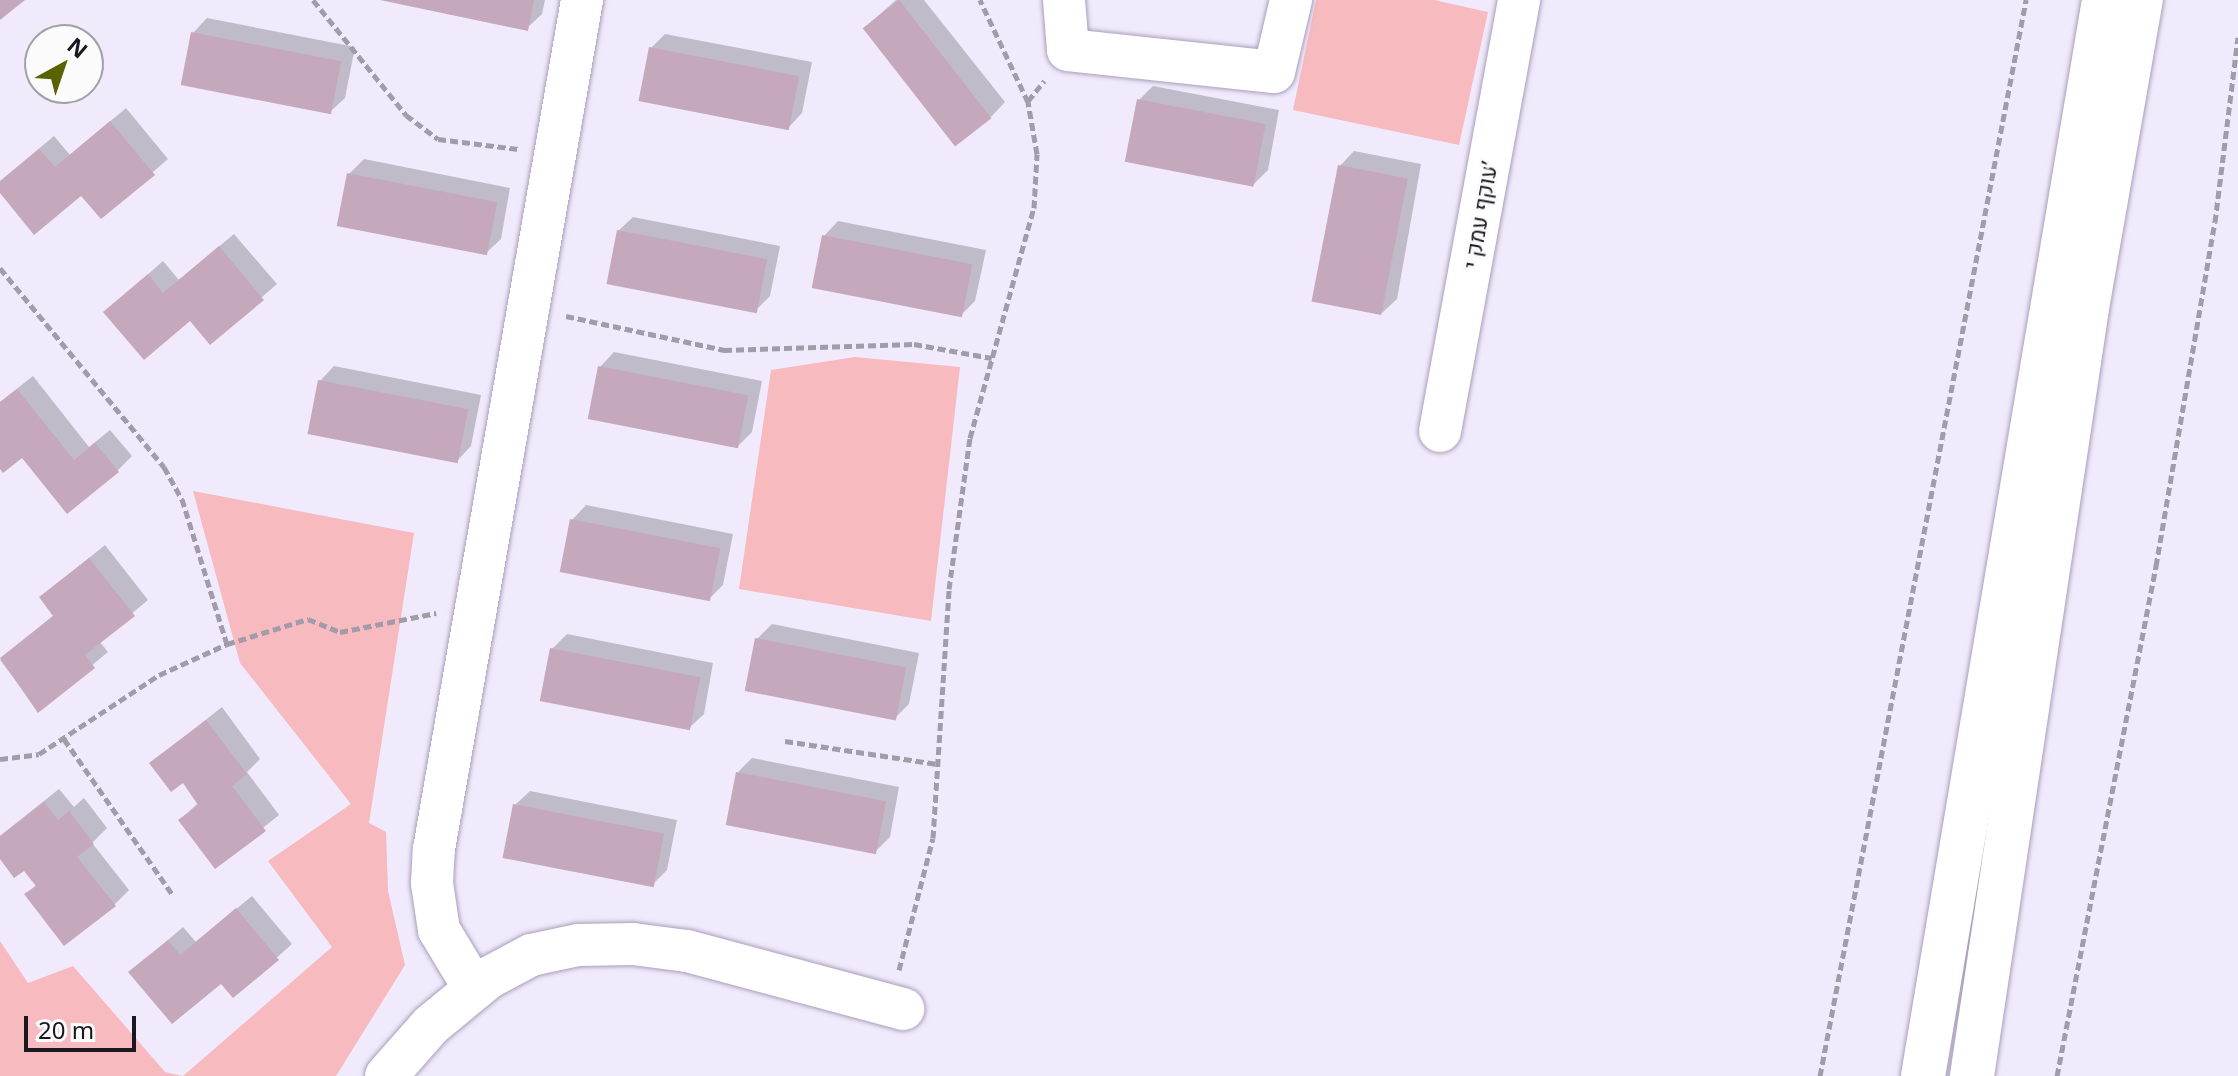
<!DOCTYPE html>
<html>
<head>
<meta charset="utf-8">
<style>
  body { margin:0 }
  #map { position:relative; width:2238px; height:1076px; overflow:hidden; background:#f1eafc; font-family:"Noto Sans",Heebo,sans-serif }
  div>[style] { position:absolute }
  [style*='--x'] { left:calc(var(--x)*1px); top:calc(var(--y)*1px); width:calc(var(--w)*1px); rotate:calc(var(--a)*1deg) }
  .green>* { inset:0; background:#f6babf }
  .shadow>* { inset:0; background:#0003 }
  .building>* { inset:0; background:#c5a8bb; transform-origin:0 0 }
  .path>* { height:5px; margin-top:-2.5px; transform-origin:0; background:repeating-linear-gradient(90deg,#a19baa 0 8px,transparent 0 12px) }
  .roads { filter:drop-shadow(0 0 2px #aa9ebb) drop-shadow(0 0 2px #aa9ebb) }
  .minor>* { height:42px; margin:-21px; padding:0 21px; transform-origin:21px; border-radius:21px; background:#fff }
  .trunk>* { height:44px; margin:-22px; padding:0 22px; transform-origin:22px; border-radius:22px; background:#fff }
  span { translate:-50% -50%; white-space:nowrap; text-align:center; line-height:1.15; -webkit-text-stroke:6px #fbfbfb; paint-order:stroke }
  .street-label { font-size:22px; color:#1b1721 }
  .north { position:absolute; left:24px; top:24px; width:80px; height:80px; box-sizing:border-box; background:#fbfbfb; border:2px solid #a1a0a4; border-radius:50%; rotate:40deg; font-size:22px; font-weight:700; line-height:32px; text-align:center; color:#1b1721 }
  .north::after { content:''; display:block; margin:auto; width:28px; height:36px; background:#5a6301; clip-path:polygon(50% 0,100% 100%,50% 72%,0 100%) }
  .scale { position:absolute; left:24px; top:1016px; width:112px; height:36px; box-sizing:border-box; border:4px solid #1b1721; border-top:0; padding-left:10px; font-size:24px; line-height:28px; white-space:nowrap; color:#1b1721; -webkit-text-stroke:6px #fbfbfb; paint-order:stroke }
</style>
</head>
<body>
<div id="map">
  <div class="green">
    <i style="clip-path:polygon(1316px 0,1434px 0,1488px 12px,1459px 145px,1293px 110px)"></i>
    <i style="clip-path:polygon(855px 357px,960px 367px,931px 621px,739px 589px,771px 370px)"></i>
    <i style="clip-path:polygon(193px 491px,414px 533px,369px 823px,386px 832px,388px 891px,405px 965px,336px 1076px,183px 1076px,332px 947px,268px 861px,351px 804px,240px 663px)"></i>
    <i style="clip-path:polygon(0 941px,28px 983px,73px 966px,165px 1072px,182px 1076px,0 1076px)"></i>
  </div>
  <div class="shadow">
    <i style="clip-path:polygon(383px 0,545px 0,542px 14px,527px 28px)"></i>
    <i style="clip-path:polygon(896px 0,924px 0,1005px 102px,991px 117px,864px 28px)"></i>
    <i style="clip-path:polygon(207px 18px,355px 47px,345px 98px,330px 112px,193px 33px)"></i>
    <i style="clip-path:polygon(665px 34px,812px 62px,802px 113px,788px 128px,651px 48px)"></i>
    <i style="clip-path:polygon(1153px 86px,1279px 110px,1268px 170px,1254px 184px,1139px 100px)"></i>
    <i style="clip-path:polygon(126px 108px,168px 159px,101px 217px,81px 193px,0 190px,11px 172px,54px 136px,70px 155px)"></i>
    <i style="clip-path:polygon(1354px 151px,1421px 164px,1397px 299px,1382px 313px,1340px 166px)"></i>
    <i style="clip-path:polygon(364px 159px,510px 188px,501px 239px,486px 253px,349px 174px)"></i>
    <i style="clip-path:polygon(633px 217px,780px 246px,770px 296px,755px 311px,618px 231px)"></i>
    <i style="clip-path:polygon(838px 221px,986px 250px,975px 301px,961px 315px,824px 236px)"></i>
    <i style="clip-path:polygon(234px 234px,277px 284px,210px 342px,190px 318px,105px 312px,163px 261px,179px 280px)"></i>
    <i style="clip-path:polygon(614px 352px,762px 381px,752px 432px,737px 447px,600px 367px)"></i>
    <i style="clip-path:polygon(334px 366px,481px 395px,471px 446px,457px 461px,320px 381px)"></i>
    <i style="clip-path:polygon(33px 376px,89px 447px,110px 430px,132px 456px,117px 471px,23px 456px,0 466px,0 402px)"></i>
    <i style="clip-path:polygon(586px 505px,733px 534px,723px 585px,709px 599px,572px 520px)"></i>
    <i style="clip-path:polygon(105px 545px,148px 600px,99px 641px,108px 652px,38px 710px,0 660px,55px 614px,41px 597px)"></i>
    <i style="clip-path:polygon(772px 624px,919px 653px,909px 704px,895px 718px,757px 639px)"></i>
    <i style="clip-path:polygon(567px 634px,713px 663px,704px 714px,689px 728px,552px 649px)"></i>
    <i style="clip-path:polygon(222px 707px,260px 759px,247px 772px,279px 815px,215px 866px,180px 820px,199px 802px,183px 781px,151px 763px)"></i>
    <i style="clip-path:polygon(752px 758px,899px 787px,890px 837px,875px 852px,738px 772px)"></i>
    <i style="clip-path:polygon(59px 789px,74px 807px,84px 798px,107px 828px,92px 843px,129px 890px,114px 905px,26px 895px,37px 884px,24px 868px,0 856px,0 836px)"></i>
    <i style="clip-path:polygon(530px 791px,677px 820px,667px 870px,652px 885px,515px 805px)"></i>
    <i style="clip-path:polygon(252px 896px,292px 944px,234px 996px,221px 981px,131px 972px,183px 927px,196px 942px)"></i>
  </div>
  <div class="building">
    <i style="clip-path:polygon(0 0,25px 0,0 20px)"></i>
    <i style="clip-path:polygon(380px 0,534px 0,528px 31px)"></i>
    <i style="left:899px;top:0;width:150px;height:46px;rotate:52deg"></i>
    <i style="left:191px;top:32px;width:153px;height:54px;rotate:11deg"></i>
    <i style="left:649px;top:47px;width:153px;height:55px;rotate:11deg"></i>
    <i style="left:1137px;top:99px;width:131px;height:64px;rotate:11deg"></i>
    <i style="clip-path:polygon(110px 121px,155px 175px,101px 219px,81px 196px,34px 235px,0 193px,0 181px,39px 149px,55px 167px)"></i>
    <i style="left:1338px;top:165px;width:71px;height:139px;rotate:11deg"></i>
    <i style="left:347px;top:173px;width:153px;height:54px;rotate:11deg"></i>
    <i style="left:617px;top:230px;width:153px;height:55px;rotate:11deg"></i>
    <i style="left:822px;top:235px;width:153px;height:54px;rotate:11deg"></i>
    <i style="clip-path:polygon(219px 246px,264px 300px,210px 345px,190px 321px,144px 360px,103px 312px,148px 274px,163px 293px)"></i>
    <i style="left:598px;top:366px;width:153px;height:54px;rotate:11deg"></i>
    <i style="left:318px;top:380px;width:153px;height:55px;rotate:11deg"></i>
    <i style="clip-path:polygon(17px 389px,74px 460px,95px 443px,119px 472px,67px 514px,22px 458px,3px 473px,0 469px,0 402px)"></i>
    <i style="left:570px;top:519px;width:153px;height:54px;rotate:11deg"></i>
    <i style="clip-path:polygon(89px 558px,135px 616px,85px 655px,95px 668px,38px 713px,0 658px,53px 616px,39px 597px)"></i>
    <i style="left:755px;top:638px;width:154px;height:54px;rotate:11deg"></i>
    <i style="left:550px;top:648px;width:153px;height:54px;rotate:11deg"></i>
    <i style="clip-path:polygon(206px 720px,247px 774px,232px 786px,266px 831px,215px 869px,178px 820px,198px 805px,183px 783px,171px 792px,149px 763px)"></i>
    <i style="left:736px;top:772px;width:153px;height:54px;rotate:11deg"></i>
    <i style="clip-path:polygon(44px 802px,58px 820px,69px 811px,94px 844px,77px 857px,116px 906px,64px 946px,24px 894px,36px 886px,24px 871px,14px 878px,0 859px,0 836px)"></i>
    <i style="left:513px;top:804px;width:154px;height:55px;rotate:11deg"></i>
    <i style="clip-path:polygon(236px 908px,279px 960px,233px 998px,221px 984px,172px 1024px,128px 972px,168px 940px,180px 955px)"></i>
  </div>
  <div class="path">
    <i style="--x:313;--y:0;--w:148;--a:51"></i>
    <i style="--x:406;--y:115;--w:40;--a:37"></i>
    <i style="--x:438;--y:139;--w:81;--a:7.1"></i>
    <i style="--x:1028;--y:101;--w:26;--a:-51"></i>
    <i style="--x:0;--y:268;--w:258;--a:50.5"></i>
    <i style="--x:164;--y:467;--w:37;--a:61"></i>
    <i style="--x:182;--y:499;--w:152;--a:72.8"></i>
    <i style="--x:566;--y:316;--w:162;--a:12.1"></i>
    <i style="--x:724;--y:350;--w:190;--a:-1.8"></i>
    <i style="--x:914;--y:344;--w:79;--a:10.2"></i>
    <i style="--x:64;--y:739;--w:190;--a:55.1"></i>
    <i style="--x:785;--y:741;--w:154;--a:8.6"></i>
    <i style="--x:0;--y:759;--w:39;--a:-7"></i>
    <i style="--x:39;--y:754;--w:144;--a:-33.4"></i>
    <i style="--x:159;--y:675;--w:75;--a:-24.5"></i>
    <i style="--x:227;--y:644;--w:85;--a:-17.2"></i>
    <i style="--x:308;--y:619;--w:35;--a:22"></i>
    <i style="--x:340;--y:632;--w:98;--a:-11.2"></i>
    <i style="--x:899;--y:970;--w:136;--a:-75.6"></i>
    <i style="--x:933;--y:838;--w:250;--a:-86.3"></i>
    <i style="--x:949;--y:589;--w:152;--a:-82.1"></i>
    <i style="--x:970;--y:438;--w:239;--a:-74.5"></i>
    <i style="--x:1034;--y:208;--w:54;--a:-86.8"></i>
    <i style="--x:1037;--y:154;--w:53;--a:-99.8"></i>
    <i style="--x:1028;--y:102;--w:113;--a:-115.2"></i>
    <i style="--x:1820;--y:1076;--w:1096;--a:-79.16"></i>
    <i style="--x:2057;--y:1076;--w:520;--a:-79.01"></i>
    <i style="--x:2156;--y:566;--w:349;--a:-80.3"></i>
    <i style="--x:2215;--y:222;--w:186;--a:-82.9"></i>
  </div>
  <div class="roads">
    <div class="minor">
      <i style="--x:1064;--y:0;--w:50;--a:85.4"></i>
      <i style="--x:1068;--y:50;--w:207;--a:6.1"></i>
      <i style="--x:1274;--y:72;--w:74;--a:-76.7"></i>
      <i style="--x:1440;--y:431;--w:438;--a:-79.6"></i>
      <i style="--x:474;--y:988;--w:68;--a:-121.1"></i>
      <i style="--x:439;--y:930;--w:48;--a:-98.5"></i>
      <i style="--x:432;--y:883;--w:34;--a:-87"></i>
      <i style="--x:434;--y:849;--w:862;--a:-80.11"></i>
      <i style="--x:386;--y:1076;--w:68;--a:-48.6"></i>
      <i style="--x:431;--y:1025;--w:74;--a:-39.5"></i>
      <i style="--x:488;--y:978;--w:49;--a:-28.1"></i>
      <i style="--x:531;--y:955;--w:48;--a:-12"></i>
      <i style="--x:578;--y:945;--w:55;--a:-1"></i>
      <i style="--x:633;--y:944;--w:54;--a:7.4"></i>
      <i style="--x:687;--y:951;--w:224;--a:15"></i>
    </div>
    <div class="trunk">
      <i style="--x:1923;--y:1076;--w:1091;--a:-80.45"></i>
      <i style="--x:1972;--y:1076;--w:777;--a:-81.48"></i>
      <i style="--x:2087;--y:308;--w:313;--a:-80.1"></i>
    </div>
  </div>
  <div class="street-label">
    <span style="left:1480px;top:215px;rotate:-80deg">עוקף עמק י’</span>
  </div>
  <div class="north">N</div>
  <div class="scale">20 m</div>
</div>
</body>
</html>
